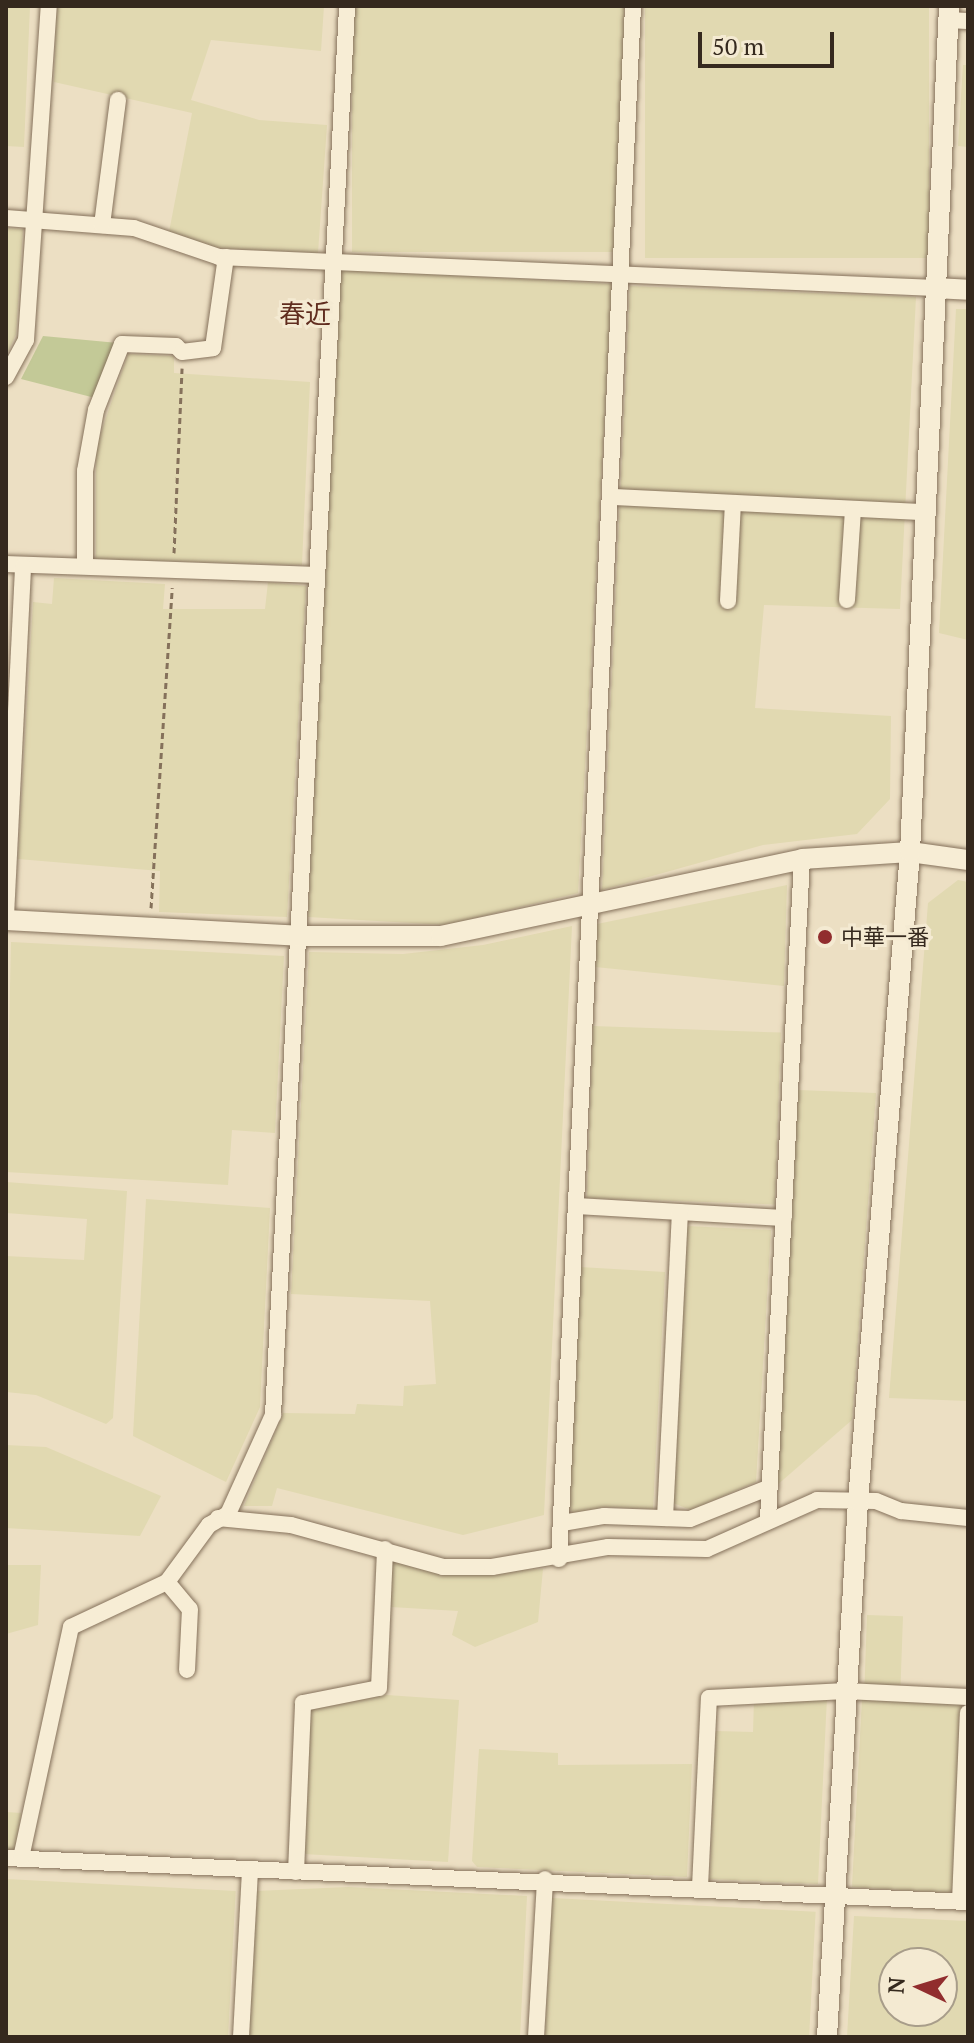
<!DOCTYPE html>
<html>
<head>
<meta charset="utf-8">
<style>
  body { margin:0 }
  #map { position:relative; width:974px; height:2043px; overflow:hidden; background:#ecdfc3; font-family:"PT Serif","Noto Sans JP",serif }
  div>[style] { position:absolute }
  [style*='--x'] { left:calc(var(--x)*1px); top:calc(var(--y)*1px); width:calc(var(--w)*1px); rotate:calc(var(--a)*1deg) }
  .farmland>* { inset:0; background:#e1d9b1; transform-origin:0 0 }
  .green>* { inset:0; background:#c3c997 }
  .path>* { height:3px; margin-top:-1.5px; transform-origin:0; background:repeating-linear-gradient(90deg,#85715b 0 6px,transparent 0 10px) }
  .roads { filter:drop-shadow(0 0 2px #85715b) drop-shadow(0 0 2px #85715b) }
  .minor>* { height:16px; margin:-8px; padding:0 8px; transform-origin:8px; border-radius:8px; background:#f7edd5 }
  .tertiary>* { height:20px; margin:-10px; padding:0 10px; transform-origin:10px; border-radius:10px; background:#f7edd5 }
  .dots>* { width:22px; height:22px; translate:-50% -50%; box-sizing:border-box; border:4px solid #f4ead2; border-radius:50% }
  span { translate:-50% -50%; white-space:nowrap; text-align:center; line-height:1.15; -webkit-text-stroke:6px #f4ead2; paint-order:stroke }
  .poi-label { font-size:22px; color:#35291e }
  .left { translate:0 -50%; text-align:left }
  .quarter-label { font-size:26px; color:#602d1f }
  .frame { position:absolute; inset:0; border:8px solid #35291e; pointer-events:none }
  .north { position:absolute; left:878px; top:1947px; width:80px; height:80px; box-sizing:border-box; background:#f4ead2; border:2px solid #a89d8a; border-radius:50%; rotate:274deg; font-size:22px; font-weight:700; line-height:32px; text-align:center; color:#35291e }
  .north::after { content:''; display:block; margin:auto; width:28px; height:36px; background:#912d2e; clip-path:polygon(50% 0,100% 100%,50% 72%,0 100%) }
  .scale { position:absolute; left:698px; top:32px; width:136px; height:36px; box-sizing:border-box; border:4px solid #35291e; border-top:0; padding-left:10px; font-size:24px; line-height:28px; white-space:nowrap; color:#35291e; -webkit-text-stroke:6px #f4ead2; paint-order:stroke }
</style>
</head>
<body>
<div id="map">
  <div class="farmland">
    <i style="clip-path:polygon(6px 6px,30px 6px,24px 147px,6px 146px)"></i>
    <i style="clip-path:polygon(56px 6px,324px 6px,321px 51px,211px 40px,191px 100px,259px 120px,327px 125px,318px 253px,211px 248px,169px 232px,192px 113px,54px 82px)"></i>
    <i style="left:352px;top:6px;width:272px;height:246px"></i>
    <i style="left:645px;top:6px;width:284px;height:252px"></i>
    <i style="clip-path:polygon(963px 65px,968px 65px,968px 147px,958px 146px)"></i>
    <i style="clip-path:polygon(6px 228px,23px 229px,16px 334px,6px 357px)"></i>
    <i style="clip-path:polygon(340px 269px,612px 284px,578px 893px,446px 925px,308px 917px)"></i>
    <i style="clip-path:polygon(630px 286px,916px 297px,900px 609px,764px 605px,755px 708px,891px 716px,890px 799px,857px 834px,763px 845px,602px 890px)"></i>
    <i style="clip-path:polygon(956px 309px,968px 309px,968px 640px,939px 633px)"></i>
    <i style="clip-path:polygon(128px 354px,174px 356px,174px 373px,310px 382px,302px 565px,96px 559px,96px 447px)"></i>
    <i style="clip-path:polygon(54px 578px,165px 584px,163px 609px,265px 609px,268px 582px,306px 586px,287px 917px,159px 912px,160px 871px,18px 859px,33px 602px,52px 604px)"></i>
    <i style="clip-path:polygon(958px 880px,968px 882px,968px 1401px,889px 1398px,928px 903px)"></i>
    <i style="clip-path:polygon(787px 885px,784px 986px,595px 967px,597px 924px)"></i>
    <i style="clip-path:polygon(572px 926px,544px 1515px,463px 1535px,277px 1488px,272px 1506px,244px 1506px,283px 1413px,355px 1414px,357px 1404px,403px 1406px,404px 1386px,436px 1384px,430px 1301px,291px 1294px,309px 952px,403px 954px,483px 945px)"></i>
    <i style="clip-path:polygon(11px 942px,284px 956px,275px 1133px,232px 1130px,228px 1185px,6px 1172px)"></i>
    <i style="left:593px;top:1026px;width:188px;height:172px;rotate:2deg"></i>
    <i style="clip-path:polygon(798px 1090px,876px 1093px,852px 1420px,776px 1486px)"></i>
    <i style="clip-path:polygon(6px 1182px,127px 1191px,113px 1418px,106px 1424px,36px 1395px,6px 1392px,6px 1256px,84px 1260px,87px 1219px,6px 1213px)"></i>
    <i style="clip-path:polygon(146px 1199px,270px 1208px,260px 1407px,226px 1482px,133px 1436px)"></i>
    <i style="clip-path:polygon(687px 1226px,771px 1230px,756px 1482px,691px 1510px,673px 1503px)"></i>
    <i style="clip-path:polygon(580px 1267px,665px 1272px,653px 1509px,605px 1507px,574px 1513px,568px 1507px)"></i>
    <i style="clip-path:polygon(6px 1445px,46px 1447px,161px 1496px,140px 1536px,6px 1528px)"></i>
    <i style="clip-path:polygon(396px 1559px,442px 1573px,543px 1569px,538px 1622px,475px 1647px,452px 1635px,458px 1611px,391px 1607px,390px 1563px)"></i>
    <i style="clip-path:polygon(6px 1565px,41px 1565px,38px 1625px,6px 1634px)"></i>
    <i style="left:867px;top:1615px;width:36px;height:70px;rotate:2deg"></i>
    <i style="clip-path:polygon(387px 1695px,459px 1700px,448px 1862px,303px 1854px,309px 1712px,317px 1705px)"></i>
    <i style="clip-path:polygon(827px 1697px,818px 1884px,710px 1879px,715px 1731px,753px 1732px,754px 1700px)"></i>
    <i style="clip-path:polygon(862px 1699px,958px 1701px,963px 1705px,956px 1887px,948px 1893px,852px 1887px)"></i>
    <i style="clip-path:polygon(479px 1749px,558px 1753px,558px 1765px,692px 1764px,687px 1877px,477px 1867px,472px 1861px)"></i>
    <i style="clip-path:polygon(6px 1812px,21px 1813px,16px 1850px,6px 1849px)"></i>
    <i style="left:6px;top:1879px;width:230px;height:158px;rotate:3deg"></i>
    <i style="clip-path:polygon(349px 1887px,527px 1896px,520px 2037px,248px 2037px,255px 1891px)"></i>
    <i style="left:552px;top:1898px;width:264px;height:139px;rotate:3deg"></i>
    <i style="clip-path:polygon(evenodd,854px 1916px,968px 1921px,968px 2037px,847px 2037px,854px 1916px,894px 1963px,942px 1963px,942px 2011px,894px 2011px,894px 1963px)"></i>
  </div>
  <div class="green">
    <i style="clip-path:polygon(43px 336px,118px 343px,103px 400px,21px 379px)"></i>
  </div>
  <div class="path">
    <i style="--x:174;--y:553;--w:185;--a:-87.5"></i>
    <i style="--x:151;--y:908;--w:321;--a:-86.2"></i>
  </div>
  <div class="roads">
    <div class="minor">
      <i style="--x:948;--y:20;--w:20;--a:3"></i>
      <i style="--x:6;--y:218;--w:128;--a:4.5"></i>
      <i style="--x:134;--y:228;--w:90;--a:18.8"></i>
      <i style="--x:219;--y:257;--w:717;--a:2.48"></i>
      <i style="--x:102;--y:225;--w:126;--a:-82.7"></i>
      <i style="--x:6;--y:377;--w:42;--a:-61.6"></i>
      <i style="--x:26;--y:340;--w:335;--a:-86.1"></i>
      <i style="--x:612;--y:497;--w:311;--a:2.8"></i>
      <i style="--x:6;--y:564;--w:311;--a:2"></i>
      <i style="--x:85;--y:565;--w:94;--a:-90"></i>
      <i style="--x:85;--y:471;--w:62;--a:-79.8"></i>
      <i style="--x:96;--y:410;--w:71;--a:-68.5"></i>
      <i style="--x:122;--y:344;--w:54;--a:2.1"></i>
      <i style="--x:176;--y:346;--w:8;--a:45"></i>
      <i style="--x:182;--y:352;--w:31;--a:-7"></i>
      <i style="--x:213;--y:348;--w:92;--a:-81.9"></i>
      <i style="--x:847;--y:600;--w:91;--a:-86.2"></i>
      <i style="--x:728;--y:601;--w:98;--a:-87.1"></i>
      <i style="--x:6;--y:916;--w:350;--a:-87.2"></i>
      <i style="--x:576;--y:1206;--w:208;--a:3.3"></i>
      <i style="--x:218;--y:1518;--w:73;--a:5.5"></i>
      <i style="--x:291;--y:1525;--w:158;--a:15.4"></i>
      <i style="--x:443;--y:1567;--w:49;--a:0"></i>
      <i style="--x:492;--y:1567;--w:118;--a:-9.8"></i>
      <i style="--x:608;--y:1547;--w:99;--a:1.2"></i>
      <i style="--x:707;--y:1549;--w:120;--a:-24"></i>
      <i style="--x:817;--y:1500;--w:59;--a:1"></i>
      <i style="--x:876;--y:1501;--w:27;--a:22"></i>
      <i style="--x:901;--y:1511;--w:67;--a:6"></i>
      <i style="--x:665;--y:1518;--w:306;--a:-87.2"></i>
      <i style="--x:768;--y:1519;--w:661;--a:-87.05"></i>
      <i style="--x:562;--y:1523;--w:43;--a:-9.5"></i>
      <i style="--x:604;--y:1516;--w:86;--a:2"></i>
      <i style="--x:690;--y:1519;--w:86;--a:-21.8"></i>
      <i style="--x:559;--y:1559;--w:1555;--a:-87.27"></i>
      <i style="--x:167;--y:1582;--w:35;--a:50"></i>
      <i style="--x:190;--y:1609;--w:61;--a:92.8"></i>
      <i style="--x:6;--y:1858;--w:963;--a:2.62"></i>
      <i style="--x:21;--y:1858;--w:236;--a:-77.8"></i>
      <i style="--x:71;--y:1627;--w:106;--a:-25.1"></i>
      <i style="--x:167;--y:1582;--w:71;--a:-53.6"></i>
      <i style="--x:209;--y:1525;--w:22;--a:-30"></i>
      <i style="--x:228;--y:1514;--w:109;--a:-65.6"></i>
      <i style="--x:273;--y:1415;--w:1411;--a:-86.99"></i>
      <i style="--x:296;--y:1872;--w:169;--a:-87.6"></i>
      <i style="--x:303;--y:1703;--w:77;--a:-11.2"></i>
      <i style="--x:379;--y:1688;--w:139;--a:-87.5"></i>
      <i style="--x:700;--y:1887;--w:189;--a:-87.3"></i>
      <i style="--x:709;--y:1698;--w:137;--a:-2.9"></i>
      <i style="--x:846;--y:1691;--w:122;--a:2.8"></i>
      <i style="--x:960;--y:1901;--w:188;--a:-87.6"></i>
      <i style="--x:241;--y:2037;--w:167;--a:-86.9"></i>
      <i style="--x:536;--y:2037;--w:158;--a:-86.7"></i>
    </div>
    <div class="tertiary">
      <i style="--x:935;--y:288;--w:33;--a:3"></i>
      <i style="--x:6;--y:920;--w:293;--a:3.1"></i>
      <i style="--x:299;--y:936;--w:142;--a:0"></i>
      <i style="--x:441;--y:936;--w:369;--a:-12"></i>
      <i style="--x:802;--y:859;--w:108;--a:-3.7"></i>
      <i style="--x:910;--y:852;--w:59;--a:7.9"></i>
      <i style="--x:827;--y:2037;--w:537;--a:-86.69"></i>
      <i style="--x:858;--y:1501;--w:651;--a:-85.42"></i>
      <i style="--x:910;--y:852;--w:847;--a:-87.36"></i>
    </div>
  </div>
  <div class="dots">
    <i style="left:825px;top:937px;background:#912d2e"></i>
  </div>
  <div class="poi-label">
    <span class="left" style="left:841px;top:937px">中華一番</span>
  </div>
  <div class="quarter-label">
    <span style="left:305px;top:314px">春近</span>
  </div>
  <div class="frame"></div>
  <div class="north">N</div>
  <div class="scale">50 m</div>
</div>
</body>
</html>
